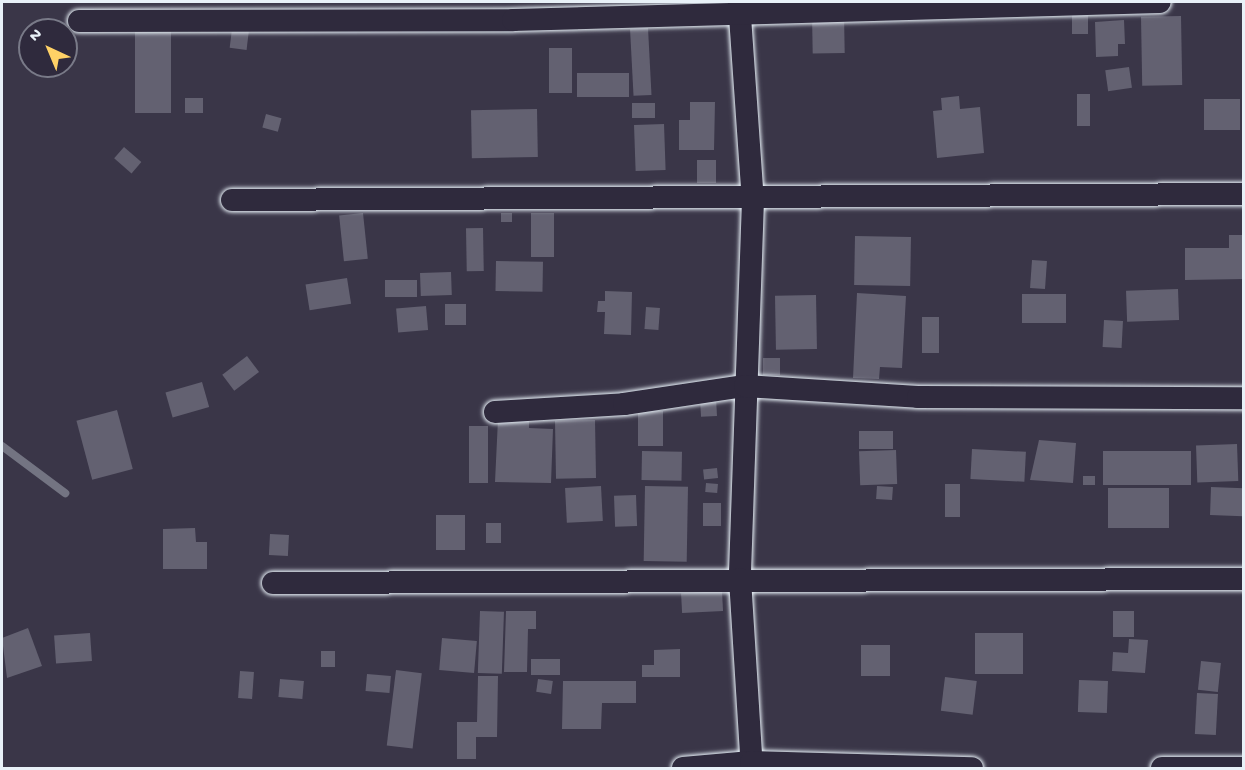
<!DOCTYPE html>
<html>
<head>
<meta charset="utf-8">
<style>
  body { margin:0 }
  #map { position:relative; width:1245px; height:770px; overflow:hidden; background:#3a3648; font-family:"Gochi Hand",sans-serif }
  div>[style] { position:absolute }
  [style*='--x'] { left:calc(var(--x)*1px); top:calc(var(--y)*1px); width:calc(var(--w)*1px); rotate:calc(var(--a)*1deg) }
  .stream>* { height:8px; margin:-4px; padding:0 4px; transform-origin:4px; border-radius:4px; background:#737482 }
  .building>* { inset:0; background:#636171; transform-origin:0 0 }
  .roads { filter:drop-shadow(0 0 2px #e8f1f8) drop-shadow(0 0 2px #e8f1f8) }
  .street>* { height:22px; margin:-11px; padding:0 11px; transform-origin:11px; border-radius:11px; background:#2f2a3d }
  span { translate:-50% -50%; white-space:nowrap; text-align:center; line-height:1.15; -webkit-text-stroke:4.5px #2f2a3d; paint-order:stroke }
  .frame { position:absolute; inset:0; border:3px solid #e8f1f8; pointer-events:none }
  .north { position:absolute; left:18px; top:18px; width:60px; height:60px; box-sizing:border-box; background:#2f2a3d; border:2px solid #797a88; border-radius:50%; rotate:316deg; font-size:16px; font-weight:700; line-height:24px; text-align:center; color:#e8f1f8 }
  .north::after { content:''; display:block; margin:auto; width:21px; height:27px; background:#ffd166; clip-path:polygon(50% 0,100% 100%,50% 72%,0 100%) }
</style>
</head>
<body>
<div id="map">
  <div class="stream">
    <i style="--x:2;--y:446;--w:79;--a:36.7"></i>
  </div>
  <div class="building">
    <i style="left:1072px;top:12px;width:16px;height:22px"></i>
    <i style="left:844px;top:13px;width:40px;height:32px;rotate:89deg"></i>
    <i style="left:1181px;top:16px;width:69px;height:40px;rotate:89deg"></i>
    <i style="clip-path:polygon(1124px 20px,1125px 44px,1118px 44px,1118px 56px,1096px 57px,1095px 22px)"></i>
    <i style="left:648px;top:28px;width:67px;height:18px;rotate:87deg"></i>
    <i style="left:232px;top:29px;width:17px;height:19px;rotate:7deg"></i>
    <i style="left:135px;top:31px;width:36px;height:82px"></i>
    <i style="left:572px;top:48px;width:45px;height:23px;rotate:90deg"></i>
    <i style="left:1129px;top:67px;width:21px;height:24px;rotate:82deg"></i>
    <i style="left:577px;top:73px;width:52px;height:24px"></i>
    <i style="left:1077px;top:94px;width:13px;height:32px"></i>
    <i style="clip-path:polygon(959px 96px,960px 109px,980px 107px,984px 153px,937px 158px,933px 111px,942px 110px,941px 98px)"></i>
    <i style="left:185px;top:98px;width:18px;height:15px"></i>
    <i style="left:1204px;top:99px;width:36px;height:31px"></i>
    <i style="clip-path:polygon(690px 102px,715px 102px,714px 150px,679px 150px,679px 120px,690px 120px)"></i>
    <i style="left:632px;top:103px;width:23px;height:15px"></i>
    <i style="left:537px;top:109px;width:48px;height:66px;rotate:89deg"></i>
    <i style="left:266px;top:114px;width:16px;height:14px;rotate:15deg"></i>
    <i style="left:664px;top:124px;width:46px;height:30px;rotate:88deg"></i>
    <i style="left:124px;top:147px;width:23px;height:15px;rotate:41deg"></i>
    <i style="left:697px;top:160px;width:19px;height:23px"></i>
    <i style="left:363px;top:213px;width:46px;height:24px;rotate:84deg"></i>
    <i style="left:501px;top:213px;width:11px;height:9px"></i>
    <i style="left:531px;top:213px;width:23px;height:44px"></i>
    <i style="left:483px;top:228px;width:43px;height:17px;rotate:89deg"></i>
    <i style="clip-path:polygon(1229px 235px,1244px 235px,1244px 279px,1185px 280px,1185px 248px,1229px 248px)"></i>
    <i style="left:855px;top:236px;width:56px;height:49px;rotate:1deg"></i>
    <i style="left:1032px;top:260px;width:15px;height:28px;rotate:4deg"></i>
    <i style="left:496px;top:261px;width:47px;height:30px;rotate:1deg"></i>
    <i style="left:451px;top:272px;width:23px;height:31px;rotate:88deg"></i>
    <i style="left:347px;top:278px;width:26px;height:42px;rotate:81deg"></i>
    <i style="left:417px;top:280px;width:17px;height:32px;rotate:90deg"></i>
    <i style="left:1178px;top:289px;width:31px;height:52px;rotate:88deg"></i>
    <i style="clip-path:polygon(605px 291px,632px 292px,631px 335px,604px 334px,605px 312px,597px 312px,598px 301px,605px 301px)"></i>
    <i style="clip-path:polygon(857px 293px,906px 296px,902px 368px,880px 367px,879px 379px,853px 378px)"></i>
    <i style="left:1022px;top:294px;width:44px;height:29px"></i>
    <i style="left:816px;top:295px;width:54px;height:41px;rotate:89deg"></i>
    <i style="left:445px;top:304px;width:21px;height:21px"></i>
    <i style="left:426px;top:306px;width:24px;height:30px;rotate:85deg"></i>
    <i style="left:646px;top:307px;width:14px;height:22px;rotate:4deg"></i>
    <i style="left:922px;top:317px;width:17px;height:36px"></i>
    <i style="left:1104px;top:320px;width:19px;height:27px;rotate:3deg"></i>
    <i style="left:247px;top:356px;width:20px;height:31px;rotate:53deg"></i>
    <i style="left:763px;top:358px;width:17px;height:17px"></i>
    <i style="left:202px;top:382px;width:26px;height:38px;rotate:74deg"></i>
    <i style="left:716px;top:397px;width:19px;height:16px;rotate:87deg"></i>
    <i style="left:117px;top:410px;width:61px;height:42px;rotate:75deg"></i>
    <i style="left:638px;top:411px;width:25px;height:35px"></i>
    <i style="clip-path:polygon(498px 419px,529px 420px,529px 428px,553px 429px,551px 483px,495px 482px)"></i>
    <i style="left:595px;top:420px;width:58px;height:40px;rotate:89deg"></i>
    <i style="left:469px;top:426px;width:19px;height:57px"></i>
    <i style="left:859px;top:431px;width:34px;height:18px"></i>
    <i style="clip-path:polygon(1039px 440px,1076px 443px,1073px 483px,1030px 480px)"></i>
    <i style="left:1237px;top:444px;width:37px;height:41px;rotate:88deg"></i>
    <i style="left:972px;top:449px;width:54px;height:30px;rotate:3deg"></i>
    <i style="left:896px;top:450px;width:34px;height:37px;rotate:88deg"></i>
    <i style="left:642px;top:451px;width:40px;height:29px;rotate:1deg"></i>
    <i style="left:1103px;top:451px;width:88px;height:34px"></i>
    <i style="left:717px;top:468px;width:10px;height:14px;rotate:84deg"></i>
    <i style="left:1083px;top:476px;width:12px;height:9px"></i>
    <i style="left:706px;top:483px;width:12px;height:9px;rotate:5deg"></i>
    <i style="left:945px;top:484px;width:15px;height:33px"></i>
    <i style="left:601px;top:486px;width:35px;height:36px;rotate:87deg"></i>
    <i style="left:645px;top:486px;width:43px;height:75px;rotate:1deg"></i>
    <i style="left:877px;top:486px;width:16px;height:13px;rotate:4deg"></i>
    <i style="left:1211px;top:487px;width:33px;height:28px;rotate:2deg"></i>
    <i style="left:1108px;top:488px;width:61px;height:40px"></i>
    <i style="left:636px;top:495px;width:31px;height:22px;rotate:88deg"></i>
    <i style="left:703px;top:503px;width:18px;height:23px"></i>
    <i style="left:436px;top:515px;width:29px;height:35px"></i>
    <i style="left:486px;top:523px;width:15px;height:20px"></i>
    <i style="clip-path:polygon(195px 528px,196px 542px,207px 542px,207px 569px,163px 569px,163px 529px)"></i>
    <i style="left:270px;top:534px;width:19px;height:21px;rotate:3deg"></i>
    <i style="left:722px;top:591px;width:20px;height:41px;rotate:87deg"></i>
    <i style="left:480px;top:611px;width:24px;height:62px;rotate:2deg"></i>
    <i style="clip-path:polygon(506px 611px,536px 611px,536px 629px,528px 629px,527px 672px,504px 672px)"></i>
    <i style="left:1113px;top:611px;width:21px;height:26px"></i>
    <i style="clip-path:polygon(28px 628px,42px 666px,7px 678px,2px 638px)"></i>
    <i style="left:90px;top:633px;width:28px;height:36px;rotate:86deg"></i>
    <i style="left:975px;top:633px;width:48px;height:41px"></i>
    <i style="left:442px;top:638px;width:35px;height:32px;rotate:5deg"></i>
    <i style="clip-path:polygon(1129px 639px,1148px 640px,1145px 673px,1112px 671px,1113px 652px,1128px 653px)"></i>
    <i style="left:861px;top:645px;width:29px;height:31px"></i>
    <i style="clip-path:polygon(680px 649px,680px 677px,642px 677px,642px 665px,654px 665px,654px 650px)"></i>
    <i style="left:321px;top:651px;width:14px;height:16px"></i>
    <i style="left:531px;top:659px;width:29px;height:16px"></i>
    <i style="left:1201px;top:661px;width:20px;height:29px;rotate:6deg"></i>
    <i style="left:396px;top:670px;width:26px;height:76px;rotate:7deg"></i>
    <i style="left:240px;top:671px;width:14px;height:27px;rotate:4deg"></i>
    <i style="left:367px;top:674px;width:24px;height:17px;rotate:5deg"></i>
    <i style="clip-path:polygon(478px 676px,498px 676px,497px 737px,476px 737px,476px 759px,457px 759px,457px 722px,477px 722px)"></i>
    <i style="left:945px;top:677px;width:32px;height:34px;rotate:7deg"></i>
    <i style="left:280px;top:679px;width:24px;height:18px;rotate:5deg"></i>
    <i style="left:538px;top:679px;width:15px;height:13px;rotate:8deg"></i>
    <i style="left:1079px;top:680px;width:29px;height:32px;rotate:2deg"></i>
    <i style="clip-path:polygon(563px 681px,636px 681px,636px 703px,602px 703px,601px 729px,562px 729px)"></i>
    <i style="left:1197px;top:693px;width:21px;height:41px;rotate:3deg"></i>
  </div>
  <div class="roads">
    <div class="street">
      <i style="--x:739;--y:2;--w:198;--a:86"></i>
      <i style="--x:753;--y:200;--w:379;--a:92"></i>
      <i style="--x:740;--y:579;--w:189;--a:86.4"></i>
      <i style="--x:79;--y:21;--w:434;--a:-0.1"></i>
      <i style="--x:513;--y:20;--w:647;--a:-1.59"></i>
      <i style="--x:232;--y:200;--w:1012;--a:-0.34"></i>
      <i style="--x:495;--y:412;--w:129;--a:-3.5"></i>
      <i style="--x:624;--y:404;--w:122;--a:-8.5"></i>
      <i style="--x:745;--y:386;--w:173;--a:3.6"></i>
      <i style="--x:918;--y:397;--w:326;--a:0.2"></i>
      <i style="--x:273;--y:583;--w:971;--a:-0.24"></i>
      <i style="--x:683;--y:768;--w:68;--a:-5"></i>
      <i style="--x:751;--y:762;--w:221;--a:1.6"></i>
      <i style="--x:1162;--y:768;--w:82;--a:0"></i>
    </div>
  </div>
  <div class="frame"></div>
  <div class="north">N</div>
</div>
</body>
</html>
